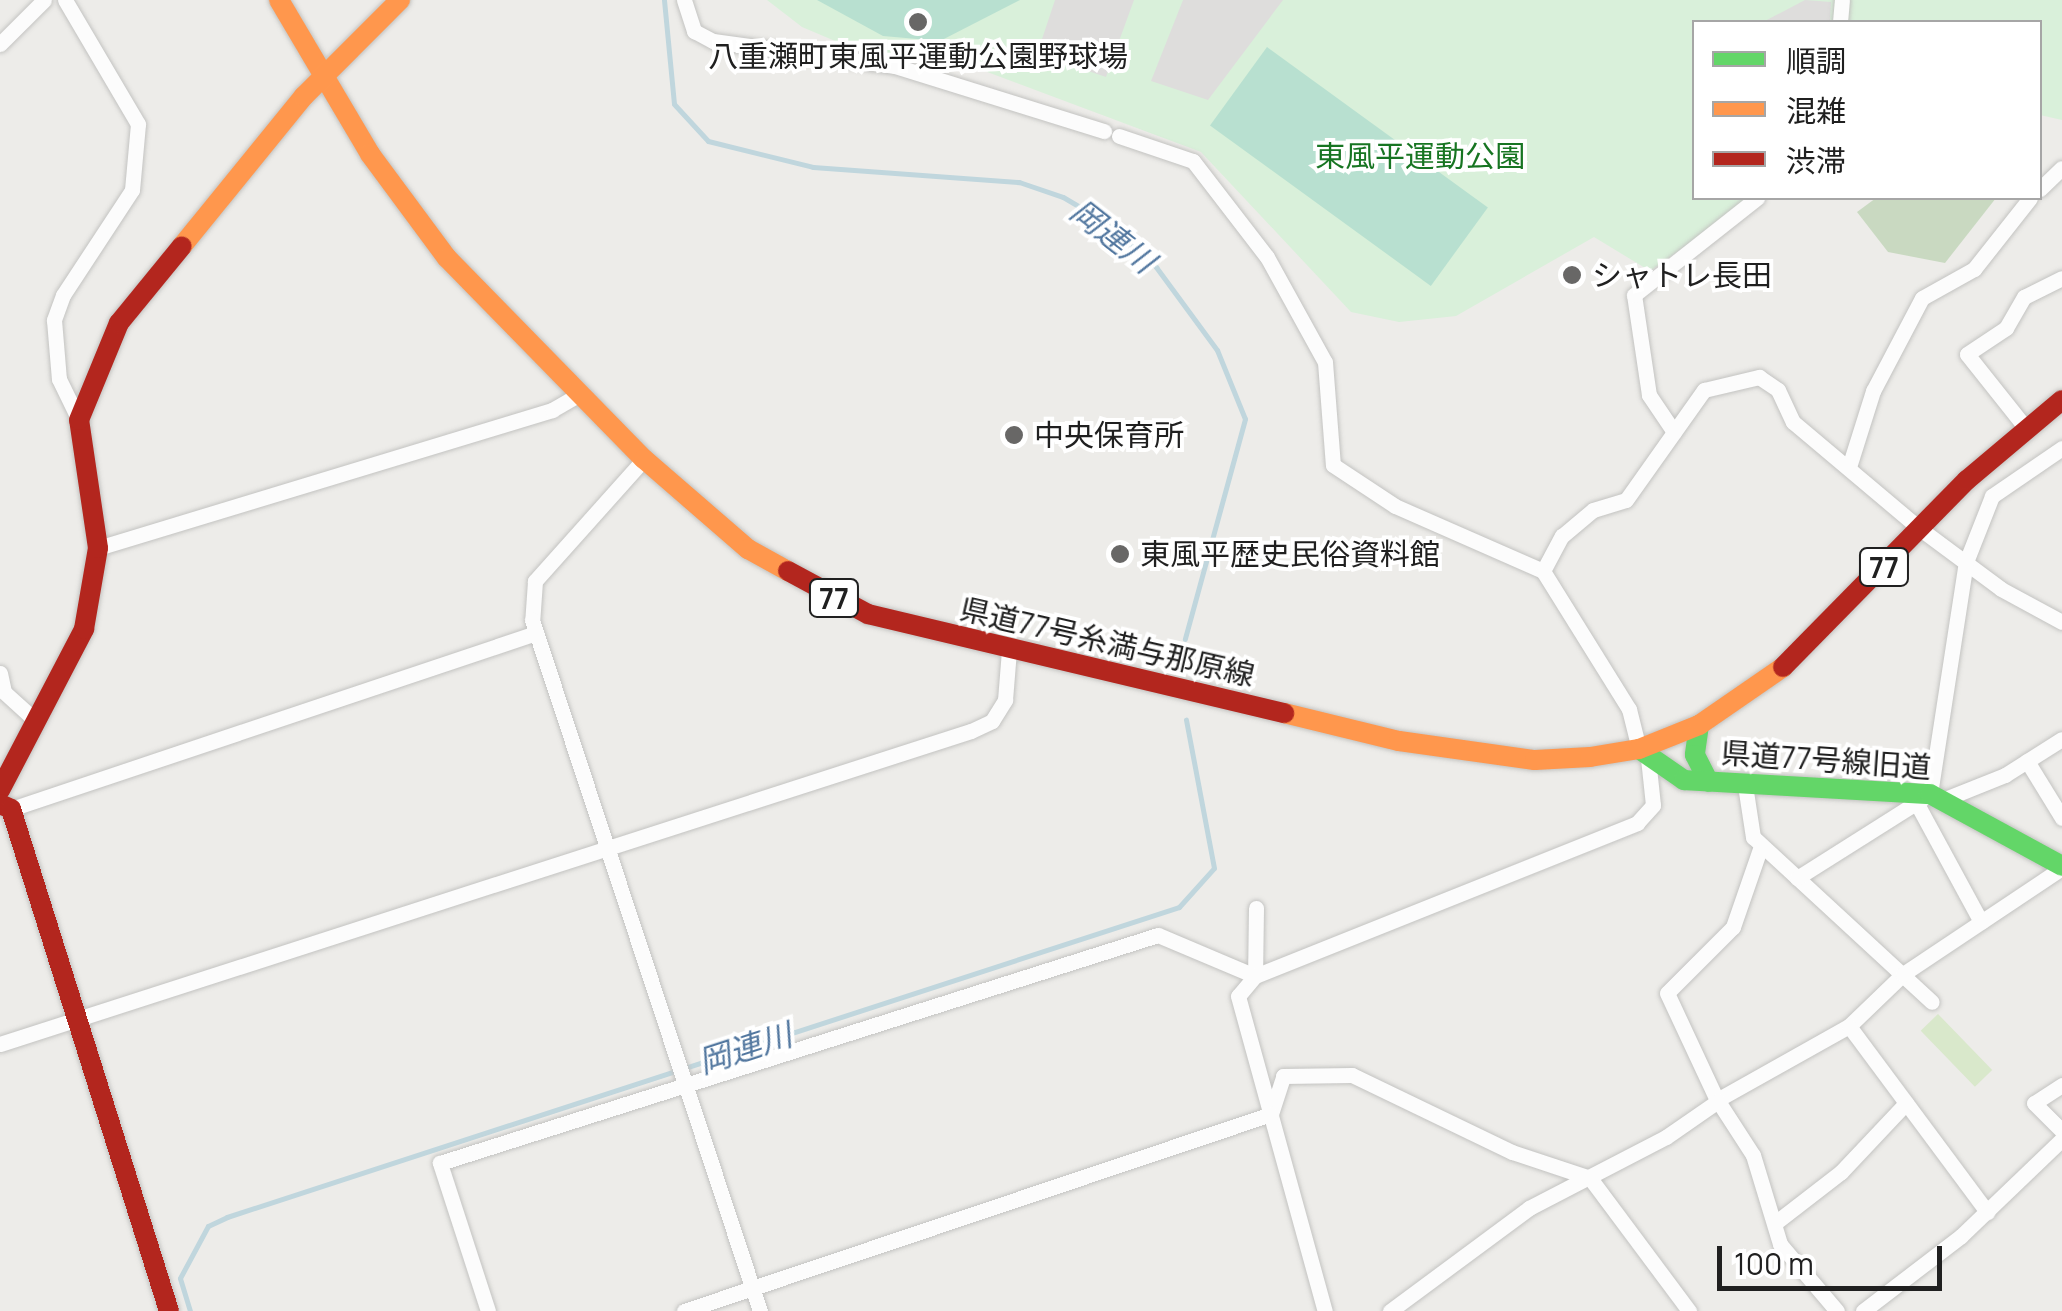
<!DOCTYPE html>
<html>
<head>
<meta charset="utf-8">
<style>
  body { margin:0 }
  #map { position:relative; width:2062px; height:1311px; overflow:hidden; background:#edece9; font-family:Manrope,"Noto Sans JP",sans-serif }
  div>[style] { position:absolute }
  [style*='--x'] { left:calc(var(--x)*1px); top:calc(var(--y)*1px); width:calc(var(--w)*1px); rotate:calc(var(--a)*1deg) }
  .grass>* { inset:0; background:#d9e8cb; transform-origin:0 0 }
  .forest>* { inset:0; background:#c9d9c1 }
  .park>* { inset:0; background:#d9f0da }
  .pitch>* { inset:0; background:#b8e0d0; transform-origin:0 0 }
  .parking>* { inset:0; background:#dedddc }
  .stream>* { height:5px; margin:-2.5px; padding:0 2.5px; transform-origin:2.5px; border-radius:2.5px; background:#c0d6dd }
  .roads { filter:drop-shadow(0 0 2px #c3c3c1) drop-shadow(0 0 2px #c3c3c1) }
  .street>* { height:15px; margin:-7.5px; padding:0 7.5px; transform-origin:7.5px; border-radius:7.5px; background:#fcfcfc }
  .fast>* { height:20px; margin:-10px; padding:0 10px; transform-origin:10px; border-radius:10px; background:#63d668 }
  .slow>* { height:20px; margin:-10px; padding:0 10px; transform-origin:10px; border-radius:10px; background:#ff974d }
  .jam>* { height:20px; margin:-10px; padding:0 10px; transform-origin:10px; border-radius:10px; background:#b3261e }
  .dots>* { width:28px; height:28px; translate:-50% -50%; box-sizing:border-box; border:5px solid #fff; border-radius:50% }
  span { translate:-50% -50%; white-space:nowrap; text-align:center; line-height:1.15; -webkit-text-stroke:8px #fff; paint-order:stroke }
  .shield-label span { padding:2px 8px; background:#fff; border:2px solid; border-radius:8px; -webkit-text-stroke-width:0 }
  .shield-label { font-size:28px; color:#202020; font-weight:700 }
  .poi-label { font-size:30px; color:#202020 }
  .left { translate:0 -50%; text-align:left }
  .park-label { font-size:30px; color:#177522 }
  .street-label { font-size:30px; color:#202020 }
  .water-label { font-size:32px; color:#52779f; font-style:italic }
  .legend { position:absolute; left:1692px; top:20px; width:350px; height:180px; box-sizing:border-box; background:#fff; border:2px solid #a6a6a6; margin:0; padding:12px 18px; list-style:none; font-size:30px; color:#202020 }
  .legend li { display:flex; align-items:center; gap:20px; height:50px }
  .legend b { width:50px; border:2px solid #a6a6a6 }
  .scale { position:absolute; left:1717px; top:1246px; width:225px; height:45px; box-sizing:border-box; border:5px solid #202020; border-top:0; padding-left:12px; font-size:30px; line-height:35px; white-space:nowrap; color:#202020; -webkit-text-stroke:8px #fff; paint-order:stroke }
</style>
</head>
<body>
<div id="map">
  <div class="grass">
    <i style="left:1938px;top:1014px;width:78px;height:24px;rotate:46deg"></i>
  </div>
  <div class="forest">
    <i style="clip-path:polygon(1876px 198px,1996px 198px,1945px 263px,1888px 252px,1857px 212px)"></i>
  </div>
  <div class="park">
    <i style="clip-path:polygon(767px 0,2062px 0,2062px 120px,2040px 115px,2040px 22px,1694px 22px,1694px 198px,1754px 198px,1650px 271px,1594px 237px,1456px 316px,1399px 322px,1351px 312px,1201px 152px,958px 61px,910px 63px,854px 49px,802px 27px)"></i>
  </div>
  <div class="pitch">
    <i style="clip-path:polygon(817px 0,1020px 0,940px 41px,883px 36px)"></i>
    <i style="left:1267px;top:47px;width:273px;height:97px;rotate:36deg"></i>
  </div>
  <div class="parking">
    <i style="clip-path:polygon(1055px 0,1134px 0,1106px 77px,1037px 54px)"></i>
    <i style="clip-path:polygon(1183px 0,1283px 0,1208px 100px,1151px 81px)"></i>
    <i style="clip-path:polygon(1805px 0,1831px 2px,1830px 22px,1763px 22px)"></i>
  </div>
  <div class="stream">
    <i style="--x:664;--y:0;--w:104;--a:84.5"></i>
    <i style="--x:674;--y:104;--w:50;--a:47.4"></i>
    <i style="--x:708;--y:141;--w:108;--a:13.9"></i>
    <i style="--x:813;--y:167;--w:207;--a:4.2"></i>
    <i style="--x:1019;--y:182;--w:46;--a:18.8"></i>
    <i style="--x:1063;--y:197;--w:45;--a:30.5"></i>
    <i style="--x:1102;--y:220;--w:72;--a:41"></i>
    <i style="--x:1156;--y:267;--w:103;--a:53.7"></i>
    <i style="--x:1217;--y:350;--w:74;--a:67.9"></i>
    <i style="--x:1245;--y:419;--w:228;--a:105.3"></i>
    <i style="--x:190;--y:1311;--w:34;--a:-107"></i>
    <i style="--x:180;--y:1278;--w:59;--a:-61.7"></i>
    <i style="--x:208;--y:1226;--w:21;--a:-25"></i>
    <i style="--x:227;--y:1217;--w:1001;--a:-18.04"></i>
    <i style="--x:1179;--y:907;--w:52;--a:-48.1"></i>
    <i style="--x:1214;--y:868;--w:151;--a:-100.7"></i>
  </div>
  <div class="roads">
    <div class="street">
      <i style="--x:65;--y:0;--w:144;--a:59.5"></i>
      <i style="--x:138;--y:124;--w:66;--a:95.2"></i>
      <i style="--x:132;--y:190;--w:126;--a:123.3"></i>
      <i style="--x:63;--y:295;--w:27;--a:110"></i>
      <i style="--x:54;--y:320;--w:59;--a:85.2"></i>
      <i style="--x:59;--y:379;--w:46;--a:64"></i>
      <i style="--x:684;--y:0;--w:33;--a:72"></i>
      <i style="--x:694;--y:31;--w:21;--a:28"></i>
      <i style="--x:713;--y:41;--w:184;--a:7.8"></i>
      <i style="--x:895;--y:66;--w:219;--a:17.3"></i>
      <i style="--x:1840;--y:22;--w:22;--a:-85"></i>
      <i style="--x:0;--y:44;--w:62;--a:-45"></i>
      <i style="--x:1119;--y:136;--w:78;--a:18.7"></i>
      <i style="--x:1193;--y:161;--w:121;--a:52.4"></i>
      <i style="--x:1267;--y:257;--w:120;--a:61.1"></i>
      <i style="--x:1325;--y:362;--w:103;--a:85.6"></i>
      <i style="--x:1333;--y:465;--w:74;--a:33.5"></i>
      <i style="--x:1395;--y:506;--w:162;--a:23.7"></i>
      <i style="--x:1543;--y:571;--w:163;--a:58.1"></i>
      <i style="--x:1629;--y:709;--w:41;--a:76"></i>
      <i style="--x:2040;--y:189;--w:30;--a:-44"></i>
      <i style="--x:2025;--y:427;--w:93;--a:-128.5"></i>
      <i style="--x:1967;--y:354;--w:47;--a:-33.7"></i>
      <i style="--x:2006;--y:328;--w:36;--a:-60"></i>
      <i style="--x:2024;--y:297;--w:42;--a:-26.6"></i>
      <i style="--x:1674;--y:432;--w:45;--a:-124"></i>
      <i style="--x:1649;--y:395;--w:101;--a:-98.5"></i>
      <i style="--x:1634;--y:295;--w:157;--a:-38.3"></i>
      <i style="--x:644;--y:459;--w:164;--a:131.8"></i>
      <i style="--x:535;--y:581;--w:39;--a:94"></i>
      <i style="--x:532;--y:620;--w:728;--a:71.74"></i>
      <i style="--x:1849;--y:467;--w:80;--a:-72.5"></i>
      <i style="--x:1873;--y:391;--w:105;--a:-62.2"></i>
      <i style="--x:1922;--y:298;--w:60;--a:-29.1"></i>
      <i style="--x:1974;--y:269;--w:90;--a:-51.7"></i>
      <i style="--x:98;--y:548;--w:475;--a:-16.9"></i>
      <i style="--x:552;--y:410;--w:32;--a:-30"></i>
      <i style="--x:1543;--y:571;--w:40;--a:-62"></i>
      <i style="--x:1562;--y:536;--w:40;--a:-40"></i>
      <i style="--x:1593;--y:510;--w:34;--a:-17"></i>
      <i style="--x:1626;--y:500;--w:135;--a:-54.7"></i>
      <i style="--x:1704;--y:390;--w:57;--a:-13.3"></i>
      <i style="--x:1759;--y:377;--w:23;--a:34"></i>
      <i style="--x:1778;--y:390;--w:35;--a:65"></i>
      <i style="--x:1793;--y:422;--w:165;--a:40.1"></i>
      <i style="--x:1919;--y:528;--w:102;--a:36.6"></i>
      <i style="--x:2001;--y:589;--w:69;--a:28.4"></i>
      <i style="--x:0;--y:673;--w:19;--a:78"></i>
      <i style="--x:4;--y:692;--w:43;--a:42.2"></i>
      <i style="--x:2027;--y:761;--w:67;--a:58.4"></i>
      <i style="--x:1745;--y:785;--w:53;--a:81.3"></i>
      <i style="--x:1753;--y:837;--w:243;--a:42.7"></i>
      <i style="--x:1945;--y:799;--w:65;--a:-21.8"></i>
      <i style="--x:2005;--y:775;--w:67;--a:-32.3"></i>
      <i style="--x:1917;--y:804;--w:134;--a:61.5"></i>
      <i style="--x:11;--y:809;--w:554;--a:-18.53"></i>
      <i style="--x:1761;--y:846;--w:86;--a:109.1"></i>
      <i style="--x:1733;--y:927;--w:93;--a:135"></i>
      <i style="--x:1667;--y:993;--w:118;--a:65"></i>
      <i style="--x:1717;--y:1100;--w:151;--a:-29.3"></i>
      <i style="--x:1849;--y:1026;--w:75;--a:-43.9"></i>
      <i style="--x:1903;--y:974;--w:191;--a:-33.7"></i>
      <i style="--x:1797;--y:878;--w:157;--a:-32.3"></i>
      <i style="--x:1930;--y:794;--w:235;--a:-81.2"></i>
      <i style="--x:1966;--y:562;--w:71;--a:-68.5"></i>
      <i style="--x:1992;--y:496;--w:85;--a:-34.4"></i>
      <i style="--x:1256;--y:908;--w:68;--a:90.8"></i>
      <i style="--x:1255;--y:976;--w:26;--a:130"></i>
      <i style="--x:1238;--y:996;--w:327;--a:74.6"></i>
      <i style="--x:1849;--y:1026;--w:232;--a:53.4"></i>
      <i style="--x:0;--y:1044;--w:1020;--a:-17.87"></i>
      <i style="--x:971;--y:731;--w:23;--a:-25"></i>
      <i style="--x:992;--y:721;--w:25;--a:-58"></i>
      <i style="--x:1005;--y:700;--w:50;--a:-85.4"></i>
      <i style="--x:2062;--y:1085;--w:33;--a:147"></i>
      <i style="--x:2034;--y:1103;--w:40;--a:45"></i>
      <i style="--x:1271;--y:1114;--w:40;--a:-72"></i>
      <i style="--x:1283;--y:1076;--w:69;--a:-0.8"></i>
      <i style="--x:1352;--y:1075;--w:178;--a:25.7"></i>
      <i style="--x:1512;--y:1152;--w:82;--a:18.4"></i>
      <i style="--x:1590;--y:1178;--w:166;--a:53.3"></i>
      <i style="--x:1775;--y:1223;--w:83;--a:-37.7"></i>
      <i style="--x:1841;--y:1172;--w:95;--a:-46.7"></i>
      <i style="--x:488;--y:1311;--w:156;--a:-108"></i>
      <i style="--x:440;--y:1163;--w:753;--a:-17.62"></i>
      <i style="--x:1158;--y:935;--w:105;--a:22.9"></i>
      <i style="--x:1255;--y:976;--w:412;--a:-21.8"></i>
      <i style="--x:1637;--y:823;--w:24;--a:-48"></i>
      <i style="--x:1653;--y:805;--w:47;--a:-96.1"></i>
      <i style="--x:684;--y:1311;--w:619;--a:-18.55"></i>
      <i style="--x:1390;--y:1311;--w:173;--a:-36.5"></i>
      <i style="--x:1529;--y:1208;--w:154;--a:-27.4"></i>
      <i style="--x:1666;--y:1137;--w:63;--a:-34.7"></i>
      <i style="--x:1718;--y:1101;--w:64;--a:57.1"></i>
      <i style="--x:1753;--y:1155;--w:93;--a:73.1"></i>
      <i style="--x:1780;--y:1244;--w:88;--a:49.6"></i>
      <i style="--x:1863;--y:1311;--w:123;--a:-37.4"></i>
      <i style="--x:1961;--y:1236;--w:140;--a:-43.8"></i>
    </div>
    <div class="fast">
      <i style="--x:1699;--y:725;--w:30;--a:98"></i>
      <i style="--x:1695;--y:755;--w:30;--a:63"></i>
      <i style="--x:1639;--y:749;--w:55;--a:34.6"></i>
      <i style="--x:1684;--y:780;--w:246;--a:3.3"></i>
      <i style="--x:1930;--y:794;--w:150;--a:28.6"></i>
    </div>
    <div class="slow">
      <i style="--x:279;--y:0;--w:179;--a:59.4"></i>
      <i style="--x:370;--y:154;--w:129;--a:53.5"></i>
      <i style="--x:447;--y:258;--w:281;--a:45.6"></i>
      <i style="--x:644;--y:459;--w:138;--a:40.9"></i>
      <i style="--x:748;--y:549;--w:46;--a:28.8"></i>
      <i style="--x:182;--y:246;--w:193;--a:-50.9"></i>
      <i style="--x:304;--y:96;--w:136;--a:-45"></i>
      <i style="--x:1284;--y:713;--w:118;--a:13.7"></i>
      <i style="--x:1399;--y:741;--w:137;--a:8"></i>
      <i style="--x:1535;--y:760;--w:55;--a:-3.1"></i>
      <i style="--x:1590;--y:757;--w:50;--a:-9.3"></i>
      <i style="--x:1639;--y:749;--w:65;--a:-21.8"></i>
      <i style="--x:1699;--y:725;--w:102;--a:-34.6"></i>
    </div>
    <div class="jam">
      <i style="--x:788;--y:571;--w:91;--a:28.3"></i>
      <i style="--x:868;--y:614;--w:428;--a:13.4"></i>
      <i style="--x:1783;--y:667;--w:262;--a:-45.5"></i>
      <i style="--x:1967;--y:480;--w:124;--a:-40.1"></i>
      <i style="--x:0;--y:790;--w:182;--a:-62.4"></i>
      <i style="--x:84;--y:629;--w:82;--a:-80.2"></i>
      <i style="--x:98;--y:548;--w:129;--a:-98.4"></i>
      <i style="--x:79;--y:420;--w:105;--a:-67.6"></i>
      <i style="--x:119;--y:323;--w:99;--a:-50.7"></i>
      <i style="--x:0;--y:804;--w:12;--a:24"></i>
      <i style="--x:11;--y:809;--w:526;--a:72.53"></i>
    </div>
  </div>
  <div class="dots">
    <i style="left:918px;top:22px;background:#686766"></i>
    <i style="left:1572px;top:275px;background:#686766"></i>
    <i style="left:1014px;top:435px;background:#686766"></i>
    <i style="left:1120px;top:554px;background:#686766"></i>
  </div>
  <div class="shield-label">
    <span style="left:1884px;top:567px">77</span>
    <span style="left:834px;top:598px">77</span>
  </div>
  <div class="poi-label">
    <span style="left:918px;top:56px">八重瀬町東風平運動公園野球場</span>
    <span class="left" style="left:1592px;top:275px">シャトレ長田</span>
    <span class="left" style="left:1034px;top:435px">中央保育所</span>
    <span class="left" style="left:1140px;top:554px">東風平歴史民俗資料館</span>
  </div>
  <div class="park-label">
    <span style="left:1420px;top:156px">東風平運動公園</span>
  </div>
  <div class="street-label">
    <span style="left:1107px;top:642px;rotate:13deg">県道77号糸満与那原線</span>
    <span style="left:1826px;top:760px;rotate:4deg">県道77号線旧道</span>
  </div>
  <div class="water-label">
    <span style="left:1113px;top:236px;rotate:38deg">岡連川</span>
    <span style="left:745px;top:1048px;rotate:-18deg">岡連川</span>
  </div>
  <ul class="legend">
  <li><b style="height:12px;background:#63d668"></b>順調</li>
  <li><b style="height:12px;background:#ff974d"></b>混雑</li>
  <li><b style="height:12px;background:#b3261e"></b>渋滞</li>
  </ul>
  <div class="scale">100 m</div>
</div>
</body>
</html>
